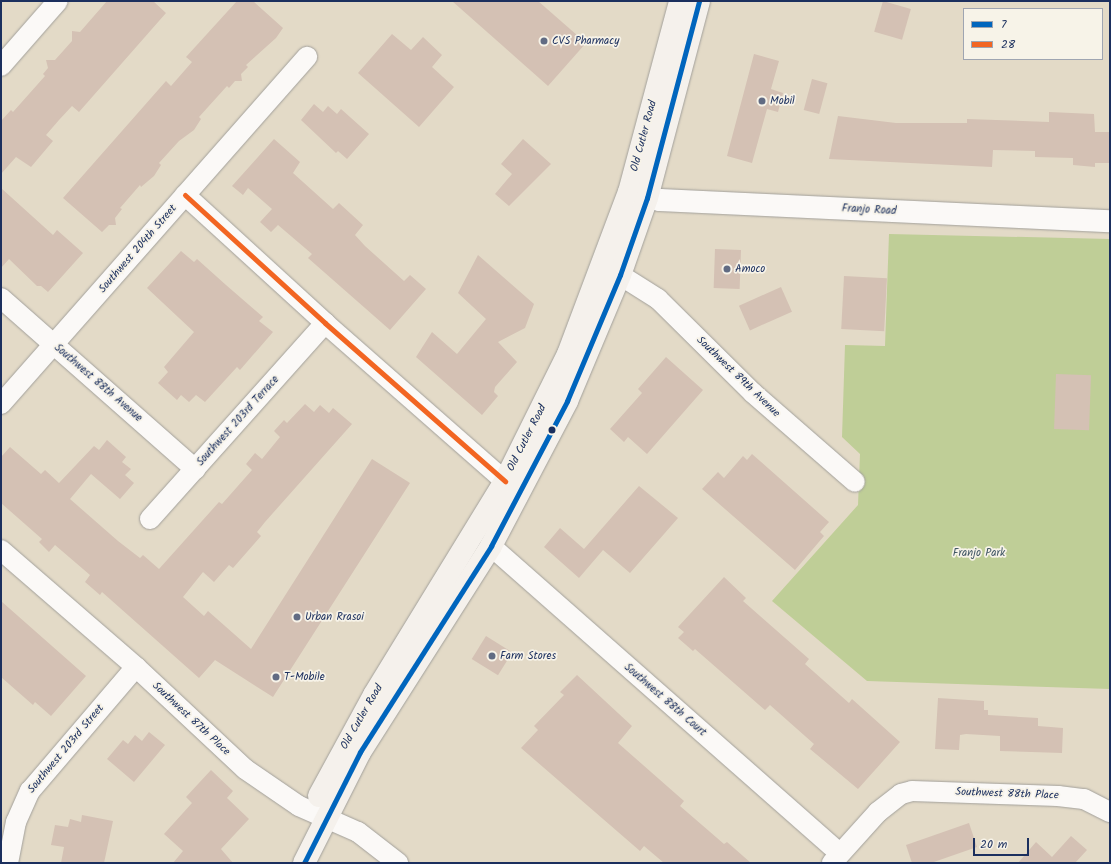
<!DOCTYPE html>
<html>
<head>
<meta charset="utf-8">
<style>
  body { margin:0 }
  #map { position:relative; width:1111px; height:864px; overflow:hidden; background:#e3dac7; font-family:Kalam,sans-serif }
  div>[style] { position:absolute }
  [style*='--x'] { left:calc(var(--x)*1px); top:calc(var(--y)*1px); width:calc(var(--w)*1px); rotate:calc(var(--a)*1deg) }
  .green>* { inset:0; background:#bfce97 }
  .building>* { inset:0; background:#d4c1b4; transform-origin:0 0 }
  .roads { filter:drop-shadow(0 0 1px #a2a09b) drop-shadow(0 0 1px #a2a09b) }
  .minor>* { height:20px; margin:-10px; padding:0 10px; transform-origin:10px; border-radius:10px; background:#fbf9f7 }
  .tertiary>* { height:22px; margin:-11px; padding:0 11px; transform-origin:11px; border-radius:11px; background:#fbf9f7 }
  .secondary>* { height:22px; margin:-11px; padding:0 11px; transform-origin:11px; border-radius:11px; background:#f5f1ec }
  .bus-1>* { height:5px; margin:-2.5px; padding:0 2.5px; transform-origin:2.5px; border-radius:2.5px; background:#0065bd }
  .bus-2>* { height:5px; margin:-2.5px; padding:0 2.5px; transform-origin:2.5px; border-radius:2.5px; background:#f26522 }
  .dots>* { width:11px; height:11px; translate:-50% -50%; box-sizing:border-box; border:2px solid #f7f3e8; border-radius:50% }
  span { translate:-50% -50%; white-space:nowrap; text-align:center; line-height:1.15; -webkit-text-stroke:3.5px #f7f3e8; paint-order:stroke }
  .poi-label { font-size:11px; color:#1b2f5e }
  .left { translate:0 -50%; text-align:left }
  .street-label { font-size:11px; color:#1b2f5e }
  .park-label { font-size:11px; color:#3d5462 }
  .frame { position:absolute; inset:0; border:2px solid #1b2f5e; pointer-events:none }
  .legend { position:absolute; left:963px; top:8px; width:140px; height:52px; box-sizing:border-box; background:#f7f3e8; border:1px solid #9fa5b1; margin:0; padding:5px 7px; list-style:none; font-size:12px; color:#1b2f5e }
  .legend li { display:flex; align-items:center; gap:8px; height:20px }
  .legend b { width:20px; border:1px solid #9fa5b1 }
  .scale { position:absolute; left:973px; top:838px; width:56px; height:18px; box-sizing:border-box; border:2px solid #1b2f5e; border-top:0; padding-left:5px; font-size:12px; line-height:14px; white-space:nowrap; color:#1b2f5e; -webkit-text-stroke:3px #f7f3e8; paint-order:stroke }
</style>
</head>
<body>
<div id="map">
  <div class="green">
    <i style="clip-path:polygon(889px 234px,1110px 239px,1110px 689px,867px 681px,772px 601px,858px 505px,860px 454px,842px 437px,845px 345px,885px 346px)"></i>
  </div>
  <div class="building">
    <i style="clip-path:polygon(107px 1px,153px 1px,166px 13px,79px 112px,72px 106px,59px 120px,46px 135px,53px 141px,31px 167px,16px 157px,1px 174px,1px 121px,11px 110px,13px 112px,45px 76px,43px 74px,48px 68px,46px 60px,55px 60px,72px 41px,72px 31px,80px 32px)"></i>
    <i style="clip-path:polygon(237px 1px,253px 1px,283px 28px,276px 38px,246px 65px,248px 67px,241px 74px,242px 81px,235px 81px,229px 88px,227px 86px,199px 117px,201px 119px,194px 130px,179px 141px,159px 163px,161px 165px,154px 176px,141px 187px,140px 185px,120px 208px,122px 209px,115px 218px,116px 225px,109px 225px,102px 232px,63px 198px,166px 81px,171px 86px,192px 62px,186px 57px)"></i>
    <i style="clip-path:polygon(452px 1px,538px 1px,586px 43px,548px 86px)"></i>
    <i style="left:883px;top:1px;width:29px;height:32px;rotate:16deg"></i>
    <i style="clip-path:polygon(392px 34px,411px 50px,423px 37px,442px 55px,432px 67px,454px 87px,419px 127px,358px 73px)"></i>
    <i style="clip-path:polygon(754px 54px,779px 61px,771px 89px,783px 93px,778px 112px,767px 109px,752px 163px,727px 156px)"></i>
    <i style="left:812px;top:79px;width:16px;height:32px;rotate:15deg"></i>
    <i style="clip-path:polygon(314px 104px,323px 112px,328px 106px,337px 114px,341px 109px,369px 134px,347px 159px,338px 151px,336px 153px,301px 120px)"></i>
    <i style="clip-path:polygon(1049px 112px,1094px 114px,1095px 132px,1110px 132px,1110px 163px,1095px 163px,1095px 167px,1073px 165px,1073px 158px,1035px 157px,1035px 151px,993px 150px,992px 167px,829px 159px,838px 116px,896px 123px,967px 123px,967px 119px,1049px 122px)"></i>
    <i style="clip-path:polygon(274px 139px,300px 162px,293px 173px,333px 209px,339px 203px,363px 225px,355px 235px,365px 246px,404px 281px,410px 275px,426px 289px,390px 330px,308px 258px,312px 254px,278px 225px,271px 232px,260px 222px,272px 209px,248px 188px,243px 195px,232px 186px)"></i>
    <i style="clip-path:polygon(523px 139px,551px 164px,509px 206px,495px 194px,512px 174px,501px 164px)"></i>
    <i style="clip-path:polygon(1px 188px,53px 235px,57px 230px,83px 253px,48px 292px,41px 286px,37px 286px,9px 259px,1px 268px)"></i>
    <i style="left:715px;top:249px;width:26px;height:39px;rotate:2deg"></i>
    <i style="clip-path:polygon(181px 251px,194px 262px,197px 259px,226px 285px,263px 317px,259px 321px,273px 332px,240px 370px,237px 367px,205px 402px,196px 395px,189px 402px,181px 395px,177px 400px,158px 383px,168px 372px,164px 367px,194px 332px,147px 288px)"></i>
    <i style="clip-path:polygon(478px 255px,534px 304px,525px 328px,498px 342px,517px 362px,495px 387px,494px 392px,498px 396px,482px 415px,416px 357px,432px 332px,457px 354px,486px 319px,458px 293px)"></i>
    <i style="left:844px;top:276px;width:43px;height:53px;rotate:3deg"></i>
    <i style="left:781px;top:287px;width:27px;height:46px;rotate:66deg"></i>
    <i style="clip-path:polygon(666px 357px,703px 390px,647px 454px,628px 437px,624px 442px,610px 429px,642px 393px,638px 389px)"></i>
    <i style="left:1056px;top:374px;width:35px;height:55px;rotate:2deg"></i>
    <i style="clip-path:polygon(305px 404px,314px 412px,320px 405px,329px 413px,333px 408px,352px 424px,265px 522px,257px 532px,261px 536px,233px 568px,229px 565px,214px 582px,203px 572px,183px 597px,204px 616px,208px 611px,251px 649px,372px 459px,410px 483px,273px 697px,215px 660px,199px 678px,102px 592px,100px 595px,85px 582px,90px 575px,55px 545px,49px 552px,39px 542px,42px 539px,1px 503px,1px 457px,10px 447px,41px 474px,45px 470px,59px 483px,94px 446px,99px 450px,107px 440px,126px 457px,122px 462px,131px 469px,125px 475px,134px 483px,120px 499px,91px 474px,70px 499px,118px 541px,140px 558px,143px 555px,159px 569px,219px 502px,222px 504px,252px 470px,246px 464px,255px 453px,262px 459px,280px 437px,274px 431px,284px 420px,287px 423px)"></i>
    <i style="clip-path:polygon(752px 454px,829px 522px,820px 532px,824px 536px,795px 570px,702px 489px,718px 472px,724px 478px,743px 456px,747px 460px)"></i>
    <i style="clip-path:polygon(639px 486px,678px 518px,630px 573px,603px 550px,579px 578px,544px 547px,560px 528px,584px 549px)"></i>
    <i style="clip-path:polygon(724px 577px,746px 598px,743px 601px,809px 659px,805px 664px,849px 703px,852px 699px,900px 742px,858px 789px,810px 749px,814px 744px,770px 705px,765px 710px,695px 649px,693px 651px,678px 638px,684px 632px,678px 627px)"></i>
    <i style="clip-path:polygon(1px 601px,86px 676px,51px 716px,35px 702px,33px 705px,1px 677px)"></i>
    <i style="left:486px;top:636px;width:31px;height:27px;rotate:32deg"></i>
    <i style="clip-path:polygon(577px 675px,632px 726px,618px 743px,684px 801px,680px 806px,724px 844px,727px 842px,751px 863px,664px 863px,644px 846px,640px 851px,521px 748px,538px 730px,534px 726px,564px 695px,560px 692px)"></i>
    <i style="clip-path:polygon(938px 698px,984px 701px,984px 710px,988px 710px,988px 715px,1038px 718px,1038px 726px,1063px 728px,1062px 753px,1000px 751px,1000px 736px,966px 734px,960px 735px,959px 750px,935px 749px)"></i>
    <i style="clip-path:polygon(149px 732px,165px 745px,134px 782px,107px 759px,123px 740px,128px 744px,135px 735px,142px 741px)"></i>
    <i style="clip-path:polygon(211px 770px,233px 791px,227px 798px,249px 819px,221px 849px,233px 863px,173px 863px,183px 851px,164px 834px,192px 803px,186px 797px)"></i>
    <i style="clip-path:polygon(82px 815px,113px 821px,104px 863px,61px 863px,64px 847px,51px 845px,55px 825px,68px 827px,70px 819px,81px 822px)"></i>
    <i style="clip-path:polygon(969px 823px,977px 847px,931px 863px,912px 863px,906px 845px)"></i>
    <i style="clip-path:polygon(1071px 836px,1087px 850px,1075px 863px,1018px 863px,1036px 842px,1052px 857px)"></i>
  </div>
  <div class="roads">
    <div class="minor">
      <i style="--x:1;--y:66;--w:86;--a:-48.8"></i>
      <i style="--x:185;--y:195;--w:190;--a:42.4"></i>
      <i style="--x:325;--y:323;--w:240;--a:41.3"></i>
      <i style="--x:620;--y:275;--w:45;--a:32.3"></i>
      <i style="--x:658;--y:299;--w:134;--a:44.7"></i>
      <i style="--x:753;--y:393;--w:135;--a:41.1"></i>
      <i style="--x:1;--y:298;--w:259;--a:41.4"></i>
      <i style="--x:1;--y:404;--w:463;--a:-48.6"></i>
      <i style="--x:150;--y:519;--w:263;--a:-48.2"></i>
      <i style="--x:491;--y:546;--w:465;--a:41.4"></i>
      <i style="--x:1;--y:550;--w:179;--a:40.9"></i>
      <i style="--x:136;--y:667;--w:149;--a:43.1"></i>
      <i style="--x:245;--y:769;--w:65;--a:34.4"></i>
      <i style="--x:299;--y:806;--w:64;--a:23.8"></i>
      <i style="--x:358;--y:832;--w:51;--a:37.8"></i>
      <i style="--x:8;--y:863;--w:42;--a:-79"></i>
      <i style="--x:16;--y:822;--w:34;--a:-66"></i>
      <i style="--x:30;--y:791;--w:163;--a:-49.5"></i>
      <i style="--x:832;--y:863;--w:69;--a:-48"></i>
      <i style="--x:878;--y:812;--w:29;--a:-38"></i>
      <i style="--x:901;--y:794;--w:11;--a:-15"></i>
      <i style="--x:912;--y:791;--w:146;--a:2"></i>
      <i style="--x:1058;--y:796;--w:26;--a:7"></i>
      <i style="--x:1084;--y:799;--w:29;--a:27"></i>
    </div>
    <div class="tertiary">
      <i style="--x:630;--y:192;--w:31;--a:15"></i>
      <i style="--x:660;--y:200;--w:450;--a:2.7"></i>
    </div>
    <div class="secondary">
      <i style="--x:319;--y:796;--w:115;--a:-61.4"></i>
      <i style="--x:374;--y:695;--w:251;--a:-58.5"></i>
      <i style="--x:505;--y:481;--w:142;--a:-63.6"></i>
      <i style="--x:568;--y:354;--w:173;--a:-69.4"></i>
      <i style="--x:629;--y:192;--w:198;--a:-75"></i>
      <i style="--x:304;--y:863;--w:124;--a:-63.2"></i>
      <i style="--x:360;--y:752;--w:244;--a:-57.5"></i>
      <i style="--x:491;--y:546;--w:164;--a:-62.3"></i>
      <i style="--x:567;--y:401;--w:137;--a:-67.2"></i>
      <i style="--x:620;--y:275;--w:82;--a:-70.7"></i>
      <i style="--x:647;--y:198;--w:204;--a:-75.2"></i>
    </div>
  </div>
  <div class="bus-1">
    <i style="--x:304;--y:863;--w:124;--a:-63.2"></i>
    <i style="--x:360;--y:752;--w:244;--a:-57.5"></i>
    <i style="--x:491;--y:546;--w:164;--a:-62.3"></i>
    <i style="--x:567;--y:401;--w:137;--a:-67.2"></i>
    <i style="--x:620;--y:275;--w:82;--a:-70.7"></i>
    <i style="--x:647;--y:198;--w:204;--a:-75.2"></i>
  </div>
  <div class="bus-2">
    <i style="--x:185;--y:195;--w:190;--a:42.4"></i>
    <i style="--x:325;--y:323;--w:240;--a:41.3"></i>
  </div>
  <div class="dots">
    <i style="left:544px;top:41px;background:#616b83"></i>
    <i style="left:762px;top:101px;background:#616b83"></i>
    <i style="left:727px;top:269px;background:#616b83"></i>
    <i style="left:552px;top:430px;background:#1b2f5e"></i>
    <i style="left:297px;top:617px;background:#616b83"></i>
    <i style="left:492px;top:656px;background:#616b83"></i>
    <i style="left:276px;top:677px;background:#616b83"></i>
  </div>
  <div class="poi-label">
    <span class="left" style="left:552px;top:41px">CVS Pharmacy</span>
    <span class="left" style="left:770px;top:101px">Mobil</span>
    <span class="left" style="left:735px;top:269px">Amoco</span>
    <span class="left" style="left:305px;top:617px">Urban Rrasoi</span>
    <span class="left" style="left:500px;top:656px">Farm Stores</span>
    <span class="left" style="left:284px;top:677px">T-Mobile</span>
  </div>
  <div class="street-label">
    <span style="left:644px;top:136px;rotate:-75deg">Old Cutler Road</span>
    <span style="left:869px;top:210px;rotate:3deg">Franjo Road</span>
    <span style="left:138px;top:249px;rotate:-49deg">Southwest 204th Street</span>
    <span style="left:738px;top:377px;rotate:44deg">Southwest 89th Avenue</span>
    <span style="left:98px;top:383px;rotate:41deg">Southwest 88th Avenue</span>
    <span style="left:238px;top:421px;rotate:-48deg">Southwest 203rd Terrace</span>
    <span style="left:527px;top:438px;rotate:-63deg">Old Cutler Road</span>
    <span style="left:665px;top:700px;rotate:41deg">Southwest 88th Court</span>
    <span style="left:362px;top:717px;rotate:-60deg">Old Cutler Road</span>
    <span style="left:191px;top:719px;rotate:43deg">Southwest 87th Place</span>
    <span style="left:66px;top:749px;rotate:-50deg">Southwest 203rd Street</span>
    <span style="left:1007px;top:794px;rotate:2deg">Southwest 88th Place</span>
  </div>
  <div class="park-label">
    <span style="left:979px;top:553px">Franjo Park</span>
  </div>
  <div class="frame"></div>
  <ul class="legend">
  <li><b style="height:5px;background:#0065bd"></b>7</li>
  <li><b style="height:5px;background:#f26522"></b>28</li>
  </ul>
  <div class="scale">20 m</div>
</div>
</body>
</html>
